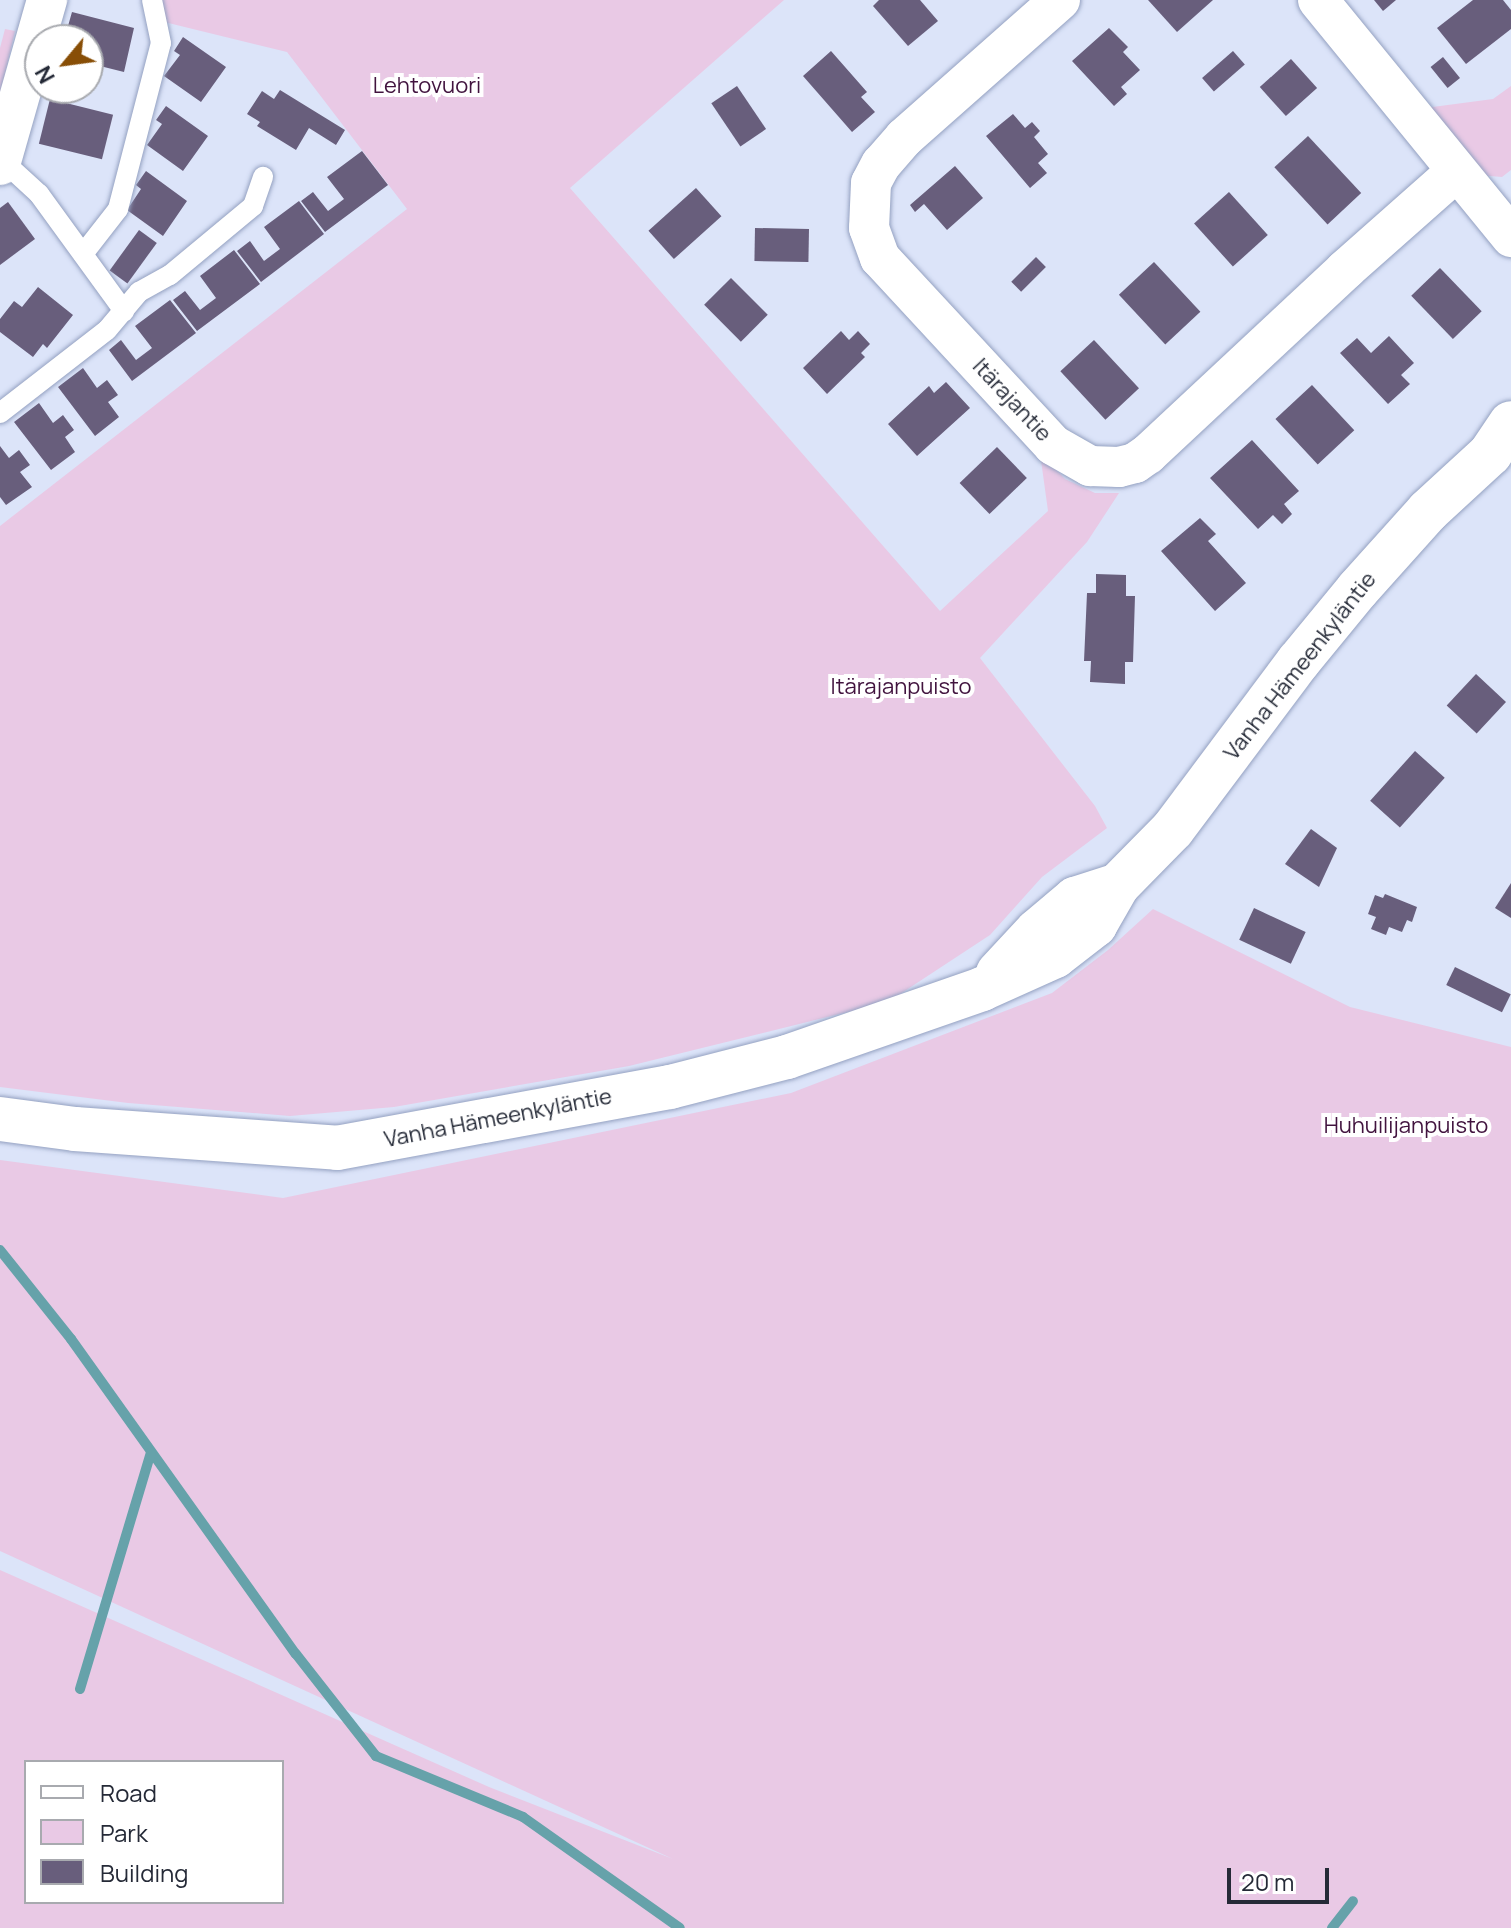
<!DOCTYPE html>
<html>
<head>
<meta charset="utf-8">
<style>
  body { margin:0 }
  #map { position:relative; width:1511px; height:1928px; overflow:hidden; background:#dce4f9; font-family:Manrope,sans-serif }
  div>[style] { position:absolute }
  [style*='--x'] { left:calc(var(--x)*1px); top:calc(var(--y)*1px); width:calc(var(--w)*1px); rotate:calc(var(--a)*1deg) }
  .green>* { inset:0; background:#e9c9e5 }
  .stream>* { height:10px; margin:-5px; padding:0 5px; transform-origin:5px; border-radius:5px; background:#66a2aa }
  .building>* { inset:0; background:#685e7c; transform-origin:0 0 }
  .roads { filter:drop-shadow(0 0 2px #94a1c1) drop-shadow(0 0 2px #94a1c1) }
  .lane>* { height:20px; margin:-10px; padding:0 10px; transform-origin:10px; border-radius:10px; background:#fff }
  .street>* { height:40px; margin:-20px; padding:0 20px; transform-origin:20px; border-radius:20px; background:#fff }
  .secondary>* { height:44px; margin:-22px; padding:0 22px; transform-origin:22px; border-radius:22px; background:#fff }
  span { translate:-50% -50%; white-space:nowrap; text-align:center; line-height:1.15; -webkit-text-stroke:8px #fff; paint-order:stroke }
  .park-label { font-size:22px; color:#41133e }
  .street-label { font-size:22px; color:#252a37 }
  .legend { position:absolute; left:24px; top:1760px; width:260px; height:144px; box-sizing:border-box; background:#fff; border:2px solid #a8aaaf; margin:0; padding:10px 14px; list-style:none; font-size:24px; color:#252a37 }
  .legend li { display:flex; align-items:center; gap:16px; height:40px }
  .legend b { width:40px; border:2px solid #a8aaaf }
  .north { position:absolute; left:24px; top:24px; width:80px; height:80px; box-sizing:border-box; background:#fff; border:2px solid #a8aaaf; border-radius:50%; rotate:241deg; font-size:22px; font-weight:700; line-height:32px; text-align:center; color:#252a37 }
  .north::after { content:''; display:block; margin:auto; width:28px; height:36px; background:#884e06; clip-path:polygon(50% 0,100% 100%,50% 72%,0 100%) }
  .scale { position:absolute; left:1227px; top:1868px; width:102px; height:36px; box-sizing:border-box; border:4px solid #252a37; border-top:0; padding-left:10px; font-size:24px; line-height:28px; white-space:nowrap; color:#252a37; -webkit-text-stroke:6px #fff; paint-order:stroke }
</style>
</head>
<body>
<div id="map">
  <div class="green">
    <i style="clip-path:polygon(155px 0,784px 0,570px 188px,940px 611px,1048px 511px,1040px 453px,1065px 479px,1095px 493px,1119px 493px,1087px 542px,980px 658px,1095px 806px,1107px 828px,1042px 877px,990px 935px,888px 1002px,629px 1066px,394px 1107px,290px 1116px,128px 1103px,0 1087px,0 526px,407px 209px,287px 52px,148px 18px)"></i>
    <i style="clip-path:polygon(5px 29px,15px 31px,0 96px,0 48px)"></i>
    <i style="clip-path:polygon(1511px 86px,1511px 170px,1502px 177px,1478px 175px,1425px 108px,1493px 99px)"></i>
    <i style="clip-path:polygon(evenodd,1153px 909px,1350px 1007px,1511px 1047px,1511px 1928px,0 1928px,0 1570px,489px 1787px,673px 1859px,0 1551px,0 1160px,283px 1198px,791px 1093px,1052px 993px,1108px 950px,1153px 909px,26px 1762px,282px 1762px,282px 1902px,26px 1902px,26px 1762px)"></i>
  </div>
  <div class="stream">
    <i style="--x:0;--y:1250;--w:114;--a:51.4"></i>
    <i style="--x:71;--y:1339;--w:387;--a:54.5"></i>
    <i style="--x:296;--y:1654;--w:130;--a:51.9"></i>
    <i style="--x:376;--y:1756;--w:159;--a:22.5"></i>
    <i style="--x:523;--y:1817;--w:192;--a:35.3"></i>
    <i style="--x:80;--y:1689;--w:247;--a:-73.3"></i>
    <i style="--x:1332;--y:1928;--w:34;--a:-52"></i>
  </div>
  <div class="building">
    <i style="clip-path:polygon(879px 0,920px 0,938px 21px,908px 46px,873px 6px)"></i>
    <i style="clip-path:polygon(1148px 0,1213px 0,1177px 32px)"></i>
    <i style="clip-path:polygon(1374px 0,1396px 0,1383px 11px)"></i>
    <i style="clip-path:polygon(1473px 0,1503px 0,1511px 10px,1511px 29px,1466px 64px,1437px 28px)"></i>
    <i style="clip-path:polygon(72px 12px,134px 28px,124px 72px,88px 63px,88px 40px,64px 40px)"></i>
    <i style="clip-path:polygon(1109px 28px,1128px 47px,1123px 52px,1140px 70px,1121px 87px,1127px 94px,1114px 106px,1072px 61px)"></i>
    <i style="clip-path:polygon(183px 37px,226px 67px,201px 102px,164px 76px,180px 55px,174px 51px)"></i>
    <i style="clip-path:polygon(831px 51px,867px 92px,861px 97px,875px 112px,852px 132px,803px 76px)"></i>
    <i style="left:1233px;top:51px;width:18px;height:41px;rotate:49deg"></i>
    <i style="left:1443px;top:57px;width:27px;height:16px;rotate:51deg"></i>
    <i style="left:1291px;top:59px;width:39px;height:42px;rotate:48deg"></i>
    <i style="left:737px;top:86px;width:52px;height:31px;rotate:56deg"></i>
    <i style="clip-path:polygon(280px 90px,345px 130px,336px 145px,309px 128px,296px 150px,257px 126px,260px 122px,247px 114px,262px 91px,274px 99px)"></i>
    <i style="left:50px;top:99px;width:65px;height:46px;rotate:14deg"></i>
    <i style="clip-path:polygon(166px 106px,208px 136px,183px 171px,147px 145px,162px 124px,156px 120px)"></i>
    <i style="clip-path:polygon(1013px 114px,1025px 128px,1032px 122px,1040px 131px,1034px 137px,1048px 154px,1038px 163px,1047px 173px,1030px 188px,986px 136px)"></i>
    <i style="left:1308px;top:136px;width:78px;height:46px;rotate:47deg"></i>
    <i style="clip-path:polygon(362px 151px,388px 185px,325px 232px,301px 201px,313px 192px,328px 211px,344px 199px,327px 177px)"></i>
    <i style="clip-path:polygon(955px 166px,983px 198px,947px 230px,924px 204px,915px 212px,910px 205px)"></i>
    <i style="clip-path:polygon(146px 171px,187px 201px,163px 236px,127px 210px,141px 189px,136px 185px)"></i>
    <i style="left:696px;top:188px;width:38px;height:64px;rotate:48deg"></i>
    <i style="left:1229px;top:192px;width:58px;height:47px;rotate:48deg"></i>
    <i style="clip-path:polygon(299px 201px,324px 234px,261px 282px,237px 251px,250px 241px,264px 261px,280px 249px,264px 227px)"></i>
    <i style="clip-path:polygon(8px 202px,35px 239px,0 265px,0 208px)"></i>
    <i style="left:755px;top:228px;width:54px;height:33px;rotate:1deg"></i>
    <i style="left:139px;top:230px;width:22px;height:50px;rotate:36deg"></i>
    <i style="clip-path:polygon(234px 250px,260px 284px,197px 331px,173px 300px,185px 291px,200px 310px,216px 298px,200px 276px)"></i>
    <i style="left:1036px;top:257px;width:14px;height:35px;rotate:45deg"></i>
    <i style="left:1154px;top:262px;width:68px;height:48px;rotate:47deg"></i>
    <i style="left:1440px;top:268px;width:60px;height:40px;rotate:46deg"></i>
    <i style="left:731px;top:278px;width:52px;height:38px;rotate:45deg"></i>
    <i style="clip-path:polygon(38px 287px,73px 315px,47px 348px,43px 344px,33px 357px,0 332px,0 319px,14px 301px,22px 307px)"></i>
    <i style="clip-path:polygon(170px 300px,196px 333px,132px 381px,109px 350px,121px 340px,136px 360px,152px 348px,135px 326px)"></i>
    <i style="clip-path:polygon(841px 331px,849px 340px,858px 331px,870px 344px,861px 353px,865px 357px,827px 394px,803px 368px)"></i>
    <i style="clip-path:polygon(1389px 336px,1414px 363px,1401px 375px,1410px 384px,1388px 404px,1340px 353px,1357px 338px,1371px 353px)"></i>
    <i style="left:1094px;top:340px;width:66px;height:46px;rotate:47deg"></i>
    <i style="clip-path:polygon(83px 368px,97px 388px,107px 380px,118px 395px,108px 402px,119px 417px,95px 436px,58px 387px)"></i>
    <i style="clip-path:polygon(946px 382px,970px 408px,917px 456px,888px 424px,929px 386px,934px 393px)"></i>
    <i style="left:1312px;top:385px;width:62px;height:50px;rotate:47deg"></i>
    <i style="clip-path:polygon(39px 403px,53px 423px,63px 415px,74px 430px,65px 437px,75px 452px,51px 470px,14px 422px)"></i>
    <i style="clip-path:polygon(1252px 440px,1299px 491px,1284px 504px,1292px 514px,1282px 524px,1273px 515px,1258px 529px,1210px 478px)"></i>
    <i style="clip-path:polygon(0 446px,9px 458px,19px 450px,30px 465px,20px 472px,32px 487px,6px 505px,0 497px)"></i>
    <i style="left:997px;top:447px;width:43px;height:52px;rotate:46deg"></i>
    <i style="clip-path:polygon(1200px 518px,1216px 534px,1208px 541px,1246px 583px,1215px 611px,1161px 551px)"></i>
    <i style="clip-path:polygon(1096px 574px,1126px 575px,1126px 596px,1135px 596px,1133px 662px,1125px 662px,1125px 684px,1090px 682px,1091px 661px,1084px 661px,1087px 593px,1096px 593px)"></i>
    <i style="left:1476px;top:674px;width:41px;height:43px;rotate:43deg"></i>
    <i style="left:1415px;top:751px;width:40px;height:67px;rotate:42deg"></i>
    <i style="clip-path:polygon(1311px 829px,1337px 848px,1319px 887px,1285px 864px)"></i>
    <i style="clip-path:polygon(1511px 883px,1511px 918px,1495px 908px)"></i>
    <i style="clip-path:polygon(1385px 894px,1417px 907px,1412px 922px,1407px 920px,1402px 932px,1389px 927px,1386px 935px,1371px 929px,1376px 917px,1368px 914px,1375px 895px,1383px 898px)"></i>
    <i style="left:1254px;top:908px;width:57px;height:35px;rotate:25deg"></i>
    <i style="left:1455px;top:967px;width:62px;height:20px;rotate:26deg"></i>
  </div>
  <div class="roads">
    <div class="lane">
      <i style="--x:3;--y:161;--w:49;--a:42.5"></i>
      <i style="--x:39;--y:194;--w:145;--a:54"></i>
      <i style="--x:83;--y:254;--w:57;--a:-52.1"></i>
      <i style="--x:118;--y:209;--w:171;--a:-75.5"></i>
      <i style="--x:161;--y:43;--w:44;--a:-101.8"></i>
      <i style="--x:0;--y:413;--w:135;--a:-37.8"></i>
      <i style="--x:107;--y:330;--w:50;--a:-49.9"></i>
      <i style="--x:139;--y:292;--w:35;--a:-29"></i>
      <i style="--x:170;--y:275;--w:108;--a:-39.7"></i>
      <i style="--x:253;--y:206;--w:31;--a:-71"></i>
    </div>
    <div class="street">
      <i style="--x:1060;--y:0;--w:208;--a:138.5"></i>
      <i style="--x:904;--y:138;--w:35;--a:131"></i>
      <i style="--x:881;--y:164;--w:21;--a:118"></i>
      <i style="--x:871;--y:183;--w:45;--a:92.5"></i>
      <i style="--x:869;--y:228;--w:32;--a:70"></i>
      <i style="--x:880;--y:258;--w:255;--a:47.2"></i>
      <i style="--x:1053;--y:445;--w:43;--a:29.6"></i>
      <i style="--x:1090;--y:466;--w:29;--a:2"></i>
      <i style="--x:1119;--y:467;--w:16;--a:-14"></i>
      <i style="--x:1135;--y:463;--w:16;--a:-35"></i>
      <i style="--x:1148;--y:454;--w:270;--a:-43"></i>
      <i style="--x:1345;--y:270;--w:149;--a:-41.5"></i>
      <i style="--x:1318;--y:0;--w:306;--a:50.8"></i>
      <i style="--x:0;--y:165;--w:172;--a:-74.1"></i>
    </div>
    <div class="secondary">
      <i style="--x:998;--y:973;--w:57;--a:-47.1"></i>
      <i style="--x:1037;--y:931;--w:50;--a:-40.1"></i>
      <i style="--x:1075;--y:899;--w:45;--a:-18"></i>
      <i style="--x:0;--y:1119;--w:76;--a:7.6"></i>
      <i style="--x:75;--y:1129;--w:263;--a:4.1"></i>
      <i style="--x:337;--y:1148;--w:339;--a:-10.4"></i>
      <i style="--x:670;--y:1087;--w:121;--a:-14.4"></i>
      <i style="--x:787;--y:1057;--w:207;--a:-19.2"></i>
      <i style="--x:982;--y:989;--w:80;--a:-24.3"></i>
      <i style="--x:1055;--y:956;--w:51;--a:-37.8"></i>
      <i style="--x:1095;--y:925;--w:46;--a:-60.1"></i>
      <i style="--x:1118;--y:885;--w:78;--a:-45.5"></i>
      <i style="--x:1173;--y:829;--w:209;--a:-53.2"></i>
      <i style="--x:1298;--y:662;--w:94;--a:-50.6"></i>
      <i style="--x:1358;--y:589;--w:105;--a:-48.1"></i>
      <i style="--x:1428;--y:511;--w:84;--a:-42.6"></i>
      <i style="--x:1490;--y:454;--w:37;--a:-56"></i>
    </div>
  </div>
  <div class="park-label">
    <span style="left:427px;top:86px">Lehtovuori</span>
    <span style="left:901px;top:687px">Itärajanpuisto</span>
    <span style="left:1406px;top:1126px">Huhuilijanpuisto</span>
  </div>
  <div class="street-label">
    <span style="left:1012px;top:400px;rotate:47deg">Itärajantie</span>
    <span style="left:1300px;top:666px;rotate:-52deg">Vanha Hämeenkyläntie</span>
    <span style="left:498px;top:1118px;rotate:-11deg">Vanha Hämeenkyläntie</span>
  </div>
  <ul class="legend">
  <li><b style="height:10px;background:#fff"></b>Road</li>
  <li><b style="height:22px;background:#e9c9e5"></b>Park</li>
  <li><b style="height:22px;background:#685e7c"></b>Building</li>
  </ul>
  <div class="north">N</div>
  <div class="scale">20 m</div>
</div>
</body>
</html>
